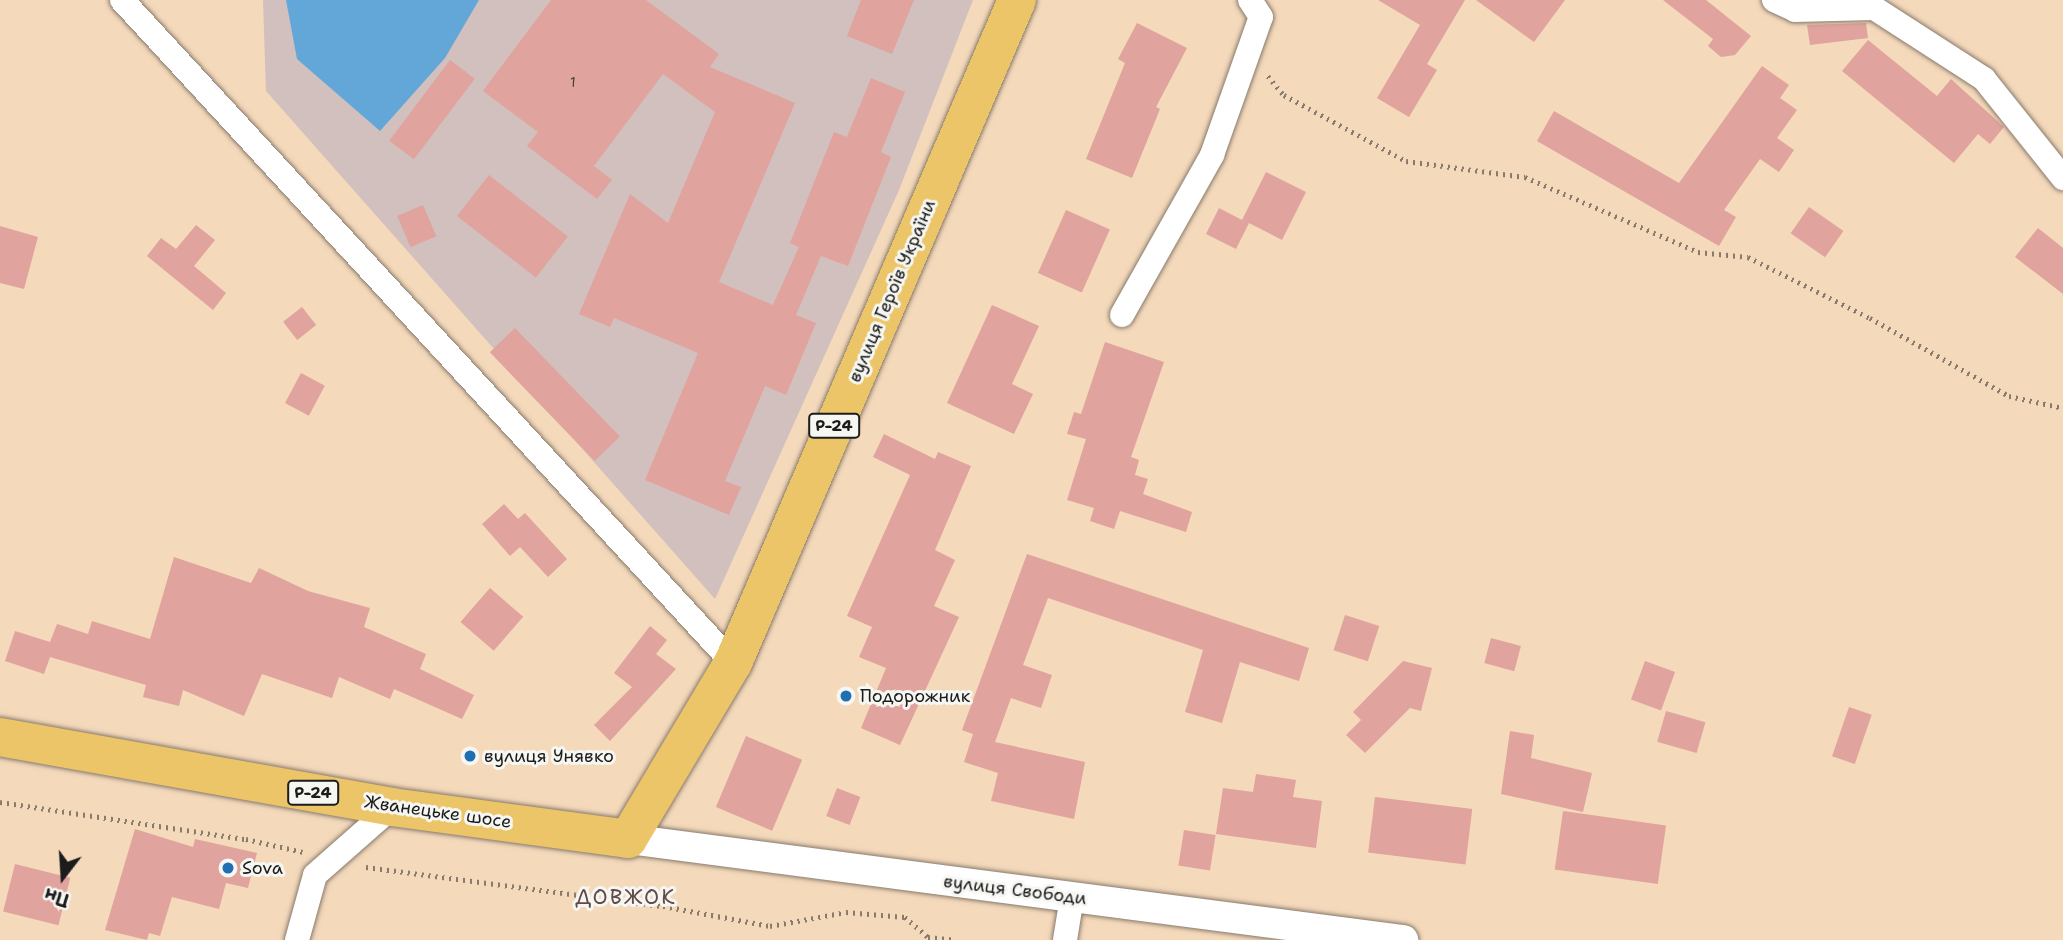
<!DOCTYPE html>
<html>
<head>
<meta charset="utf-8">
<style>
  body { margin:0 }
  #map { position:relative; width:2063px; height:940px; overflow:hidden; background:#f4d9bb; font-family:"Shantell Sans",sans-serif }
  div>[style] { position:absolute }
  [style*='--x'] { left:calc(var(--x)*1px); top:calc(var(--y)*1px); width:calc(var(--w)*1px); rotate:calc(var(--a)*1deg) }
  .industrial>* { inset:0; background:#d1c0bd }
  .water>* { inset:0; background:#62a7d7 }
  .building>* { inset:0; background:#e0a39d; transform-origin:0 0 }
  .path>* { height:4.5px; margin-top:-2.25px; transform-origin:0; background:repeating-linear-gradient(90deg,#887a6c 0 2px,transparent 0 7px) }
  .roads { filter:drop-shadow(0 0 2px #887a6c) drop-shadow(0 0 2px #887a6c) }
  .minor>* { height:24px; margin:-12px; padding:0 12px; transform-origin:12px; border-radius:12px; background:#fff }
  .tertiary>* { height:30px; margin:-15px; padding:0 15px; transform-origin:15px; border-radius:15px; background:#fff }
  .primary>* { height:38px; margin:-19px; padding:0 19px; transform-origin:19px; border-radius:19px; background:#edc569 }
  .dots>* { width:19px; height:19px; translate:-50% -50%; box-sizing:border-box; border:4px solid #f6f6f2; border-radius:50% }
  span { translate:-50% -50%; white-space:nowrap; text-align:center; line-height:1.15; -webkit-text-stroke:6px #f6f6f2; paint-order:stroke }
  .number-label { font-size:14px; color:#4d3e3c }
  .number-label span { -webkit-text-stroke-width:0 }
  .shield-label span { padding:2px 5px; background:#f6f6f2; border:2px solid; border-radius:5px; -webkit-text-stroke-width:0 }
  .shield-label { font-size:16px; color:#1c1c1c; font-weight:700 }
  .street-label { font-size:18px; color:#1c1c1c }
  .poi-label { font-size:18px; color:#1c1c1c }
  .left { translate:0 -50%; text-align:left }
  .quarter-label { font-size:21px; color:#614b49; letter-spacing:2px }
  .north { position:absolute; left:28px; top:842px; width:70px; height:70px; -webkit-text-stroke:5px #f6f6f2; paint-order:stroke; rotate:197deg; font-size:19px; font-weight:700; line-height:28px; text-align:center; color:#1c1c1c }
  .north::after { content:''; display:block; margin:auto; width:24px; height:32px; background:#1c1c1c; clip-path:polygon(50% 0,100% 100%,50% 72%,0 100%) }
</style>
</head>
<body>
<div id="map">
  <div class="industrial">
    <i style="clip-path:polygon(263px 0,973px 0,899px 190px,715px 599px,266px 91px)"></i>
  </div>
  <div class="water">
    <i style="clip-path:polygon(286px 0,479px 0,445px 58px,380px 131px,297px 59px)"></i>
  </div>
  <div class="building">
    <i style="clip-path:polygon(551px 0,646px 0,719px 54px,710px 67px,795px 103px,719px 282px,773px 305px,799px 247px,790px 243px,834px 132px,847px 137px,871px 78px,905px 92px,881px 152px,891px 157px,848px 266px,821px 256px,796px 315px,816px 323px,786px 395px,765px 386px,725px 481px,741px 487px,729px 515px,645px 480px,698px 353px,614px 318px,610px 327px,579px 314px,630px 194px,668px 223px,715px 112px,663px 74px,594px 166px,612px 180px,597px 199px,527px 146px,538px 132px,483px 91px)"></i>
    <i style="clip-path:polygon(861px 0,914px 0,892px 54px,847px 36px)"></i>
    <i style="clip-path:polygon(1378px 0,1465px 0,1427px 64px,1437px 70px,1409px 117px,1377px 98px,1420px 25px)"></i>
    <i style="clip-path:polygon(1476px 0,1565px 0,1534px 42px)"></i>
    <i style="clip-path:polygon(1663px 0,1706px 0,1751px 36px,1735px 55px,1721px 57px,1708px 46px,1713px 39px)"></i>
    <i style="clip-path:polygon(1137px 23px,1187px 48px,1156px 107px,1160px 109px,1132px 178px,1086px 159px,1125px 63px,1118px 59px)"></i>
    <i style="clip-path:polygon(1866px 23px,1868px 38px,1810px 45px,1807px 25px)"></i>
    <i style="clip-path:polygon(1868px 40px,1937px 96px,1951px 79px,2004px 127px,1990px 144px,1978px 134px,1954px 163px,1842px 71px)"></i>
    <i style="left:450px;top:60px;width:31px;height:101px;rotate:37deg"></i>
    <i style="clip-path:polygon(1762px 66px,1789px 85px,1780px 98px,1797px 110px,1777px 138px,1794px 150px,1779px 172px,1760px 159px,1724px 210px,1736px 217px,1719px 246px,1537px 141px,1554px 111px,1679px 183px)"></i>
    <i style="clip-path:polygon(1266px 172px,1306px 192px,1282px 240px,1249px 223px,1236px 249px,1206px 234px,1219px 208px,1242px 220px)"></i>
    <i style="left:489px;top:175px;width:100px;height:52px;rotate:38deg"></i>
    <i style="left:423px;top:205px;width:34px;height:28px;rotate:67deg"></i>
    <i style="left:1809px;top:207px;width:42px;height:32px;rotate:35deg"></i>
    <i style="left:1066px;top:210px;width:48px;height:69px;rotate:24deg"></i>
    <i style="clip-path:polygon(196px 225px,215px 240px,194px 266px,226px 293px,213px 310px,147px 256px,161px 238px,176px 249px)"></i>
    <i style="clip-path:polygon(0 226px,38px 237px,24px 289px,0 283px)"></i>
    <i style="clip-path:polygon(2038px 228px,2063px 248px,2063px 294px,2015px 257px)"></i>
    <i style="clip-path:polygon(992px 305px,1039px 326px,1012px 384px,1033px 394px,1014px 434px,947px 403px)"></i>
    <i style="left:302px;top:307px;width:23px;height:24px;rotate:52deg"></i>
    <i style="left:515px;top:328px;width:151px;height:35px;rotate:46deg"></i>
    <i style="clip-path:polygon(1105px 342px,1164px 362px,1131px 457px,1139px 460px,1135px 475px,1148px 479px,1143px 494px,1192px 512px,1186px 532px,1120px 511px,1114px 529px,1090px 521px,1094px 508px,1067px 500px,1086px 439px,1067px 434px,1074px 412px,1081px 414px)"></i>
    <i style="left:301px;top:373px;width:27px;height:34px;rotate:28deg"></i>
    <i style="clip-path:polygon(884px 434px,935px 459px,938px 452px,971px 466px,935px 550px,955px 560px,934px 606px,959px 617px,900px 745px,861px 728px,886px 668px,859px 657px,872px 627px,847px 616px,910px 475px,873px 457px)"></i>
    <i style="clip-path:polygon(504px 504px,518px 519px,525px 513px,567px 559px,548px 577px,520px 547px,510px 556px,482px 524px)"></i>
    <i style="clip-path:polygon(1027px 554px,1309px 648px,1299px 681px,1240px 662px,1222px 723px,1185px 712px,1203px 650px,1048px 598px,1023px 665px,1052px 675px,1041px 708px,1011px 698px,995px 742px,1085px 762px,1074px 819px,991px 801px,998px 773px,964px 762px,973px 734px,962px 730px)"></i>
    <i style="clip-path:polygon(174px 557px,251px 583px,259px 568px,308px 591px,370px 608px,364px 627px,426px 654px,420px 669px,474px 695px,462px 719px,394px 689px,390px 699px,339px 677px,332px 698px,262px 674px,244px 716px,183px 690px,179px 706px,143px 697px,146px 685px,50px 657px,44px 674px,5px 661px,15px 631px,50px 642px,57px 624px,88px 634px,92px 621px,150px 639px)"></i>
    <i style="left:490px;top:588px;width:44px;height:45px;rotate:41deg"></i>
    <i style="left:1345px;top:615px;width:36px;height:37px;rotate:18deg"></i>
    <i style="clip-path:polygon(650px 626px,667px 640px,656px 654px,676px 669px,610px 741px,594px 725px,632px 687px,614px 673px)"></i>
    <i style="left:1491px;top:638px;width:31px;height:26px;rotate:15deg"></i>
    <i style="clip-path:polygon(1403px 661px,1432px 668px,1421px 711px,1410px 708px,1365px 753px,1346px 735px,1361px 720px,1353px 712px)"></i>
    <i style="left:1645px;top:661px;width:32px;height:41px;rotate:20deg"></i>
    <i style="left:1849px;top:707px;width:24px;height:52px;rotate:19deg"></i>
    <i style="left:1666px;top:711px;width:41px;height:32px;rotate:16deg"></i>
    <i style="clip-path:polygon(1510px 731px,1534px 735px,1531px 758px,1592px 773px,1583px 812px,1501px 794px)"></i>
    <i style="left:746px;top:736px;width:61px;height:77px;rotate:23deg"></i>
    <i style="clip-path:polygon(1256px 774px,1296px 780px,1293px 797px,1322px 801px,1316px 848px,1216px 834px,1223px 788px,1253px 792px)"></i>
    <i style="left:837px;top:788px;width:25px;height:30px;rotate:21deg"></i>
    <i style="left:1375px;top:797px;width:98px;height:56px;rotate:7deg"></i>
    <i style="left:1563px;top:811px;width:104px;height:59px;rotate:8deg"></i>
    <i style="clip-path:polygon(135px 829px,193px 847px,195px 839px,257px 853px,248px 888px,226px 883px,219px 909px,172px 897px,160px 936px,149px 933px,147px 940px,105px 930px)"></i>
    <i style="left:1184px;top:830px;width:32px;height:36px;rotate:9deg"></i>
    <i style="left:15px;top:864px;width:57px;height:49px;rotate:14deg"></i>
  </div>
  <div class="path">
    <i style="--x:1268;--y:76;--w:25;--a:50"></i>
    <i style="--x:1284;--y:95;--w:139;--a:28.4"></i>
    <i style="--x:1406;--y:161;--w:120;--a:7.7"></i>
    <i style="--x:1525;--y:177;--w:189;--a:23.4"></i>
    <i style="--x:1698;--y:252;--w:50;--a:5.7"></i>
    <i style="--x:1748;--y:257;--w:136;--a:26.6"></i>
    <i style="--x:1870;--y:318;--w:159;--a:29.3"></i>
    <i style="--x:2009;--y:396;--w:55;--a:12.5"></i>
    <i style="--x:0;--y:802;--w:249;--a:8.6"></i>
    <i style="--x:246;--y:839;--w:58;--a:12.8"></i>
    <i style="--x:366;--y:867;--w:300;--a:7.5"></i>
    <i style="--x:663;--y:906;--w:109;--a:10.6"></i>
    <i style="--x:770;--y:926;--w:77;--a:-10.4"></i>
    <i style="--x:846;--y:912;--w:59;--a:4.8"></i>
    <i style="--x:905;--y:917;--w:30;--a:41"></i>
    <i style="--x:928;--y:937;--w:27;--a:6"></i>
  </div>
  <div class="roads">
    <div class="minor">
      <i style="--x:122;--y:0;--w:902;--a:47.34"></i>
      <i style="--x:1774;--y:0;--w:23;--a:25"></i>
      <i style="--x:1795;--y:10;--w:79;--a:-1.5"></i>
      <i style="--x:1874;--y:8;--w:131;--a:32.8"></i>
      <i style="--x:1984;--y:79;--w:127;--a:51.4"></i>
      <i style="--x:1122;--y:315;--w:184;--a:-60.6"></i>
      <i style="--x:1212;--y:155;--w:146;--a:-70.5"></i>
      <i style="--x:1261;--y:17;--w:20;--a:-123"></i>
      <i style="--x:297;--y:940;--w:67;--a:-74.5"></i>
      <i style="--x:315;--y:875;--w:103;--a:-41.4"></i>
      <i style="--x:1065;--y:940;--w:44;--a:-80.8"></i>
    </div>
    <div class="tertiary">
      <i style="--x:628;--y:839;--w:782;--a:7.43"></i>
    </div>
    <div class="primary">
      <i style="--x:0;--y:737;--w:398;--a:10.1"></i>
      <i style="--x:392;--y:807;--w:238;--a:7.7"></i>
      <i style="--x:628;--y:839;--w:205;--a:-59.2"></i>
      <i style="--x:733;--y:663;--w:721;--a:-66.81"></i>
    </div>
  </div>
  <div class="dots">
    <i style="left:846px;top:696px;background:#1f6fb2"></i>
    <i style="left:470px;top:756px;background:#1f6fb2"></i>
    <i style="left:228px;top:868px;background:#1f6fb2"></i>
  </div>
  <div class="number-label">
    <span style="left:573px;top:82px">1</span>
  </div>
  <div class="shield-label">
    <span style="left:834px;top:426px">Р-24</span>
    <span style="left:313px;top:793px">Р-24</span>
  </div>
  <div class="street-label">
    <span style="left:892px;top:291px;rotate:-67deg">вулиця Героїв України</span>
    <span style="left:438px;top:812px;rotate:8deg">Жванецьке шосе</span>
    <span style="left:1015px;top:890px;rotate:7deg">вулиця Свободи</span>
  </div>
  <div class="poi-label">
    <span class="left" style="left:860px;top:696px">Подорожник</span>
    <span class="left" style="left:484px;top:756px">вулиця Унявко</span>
    <span class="left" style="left:242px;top:868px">Sova</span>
  </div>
  <div class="quarter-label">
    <span style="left:626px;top:897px">ДОВЖОК</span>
  </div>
  <div class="north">Пн</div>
</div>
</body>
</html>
